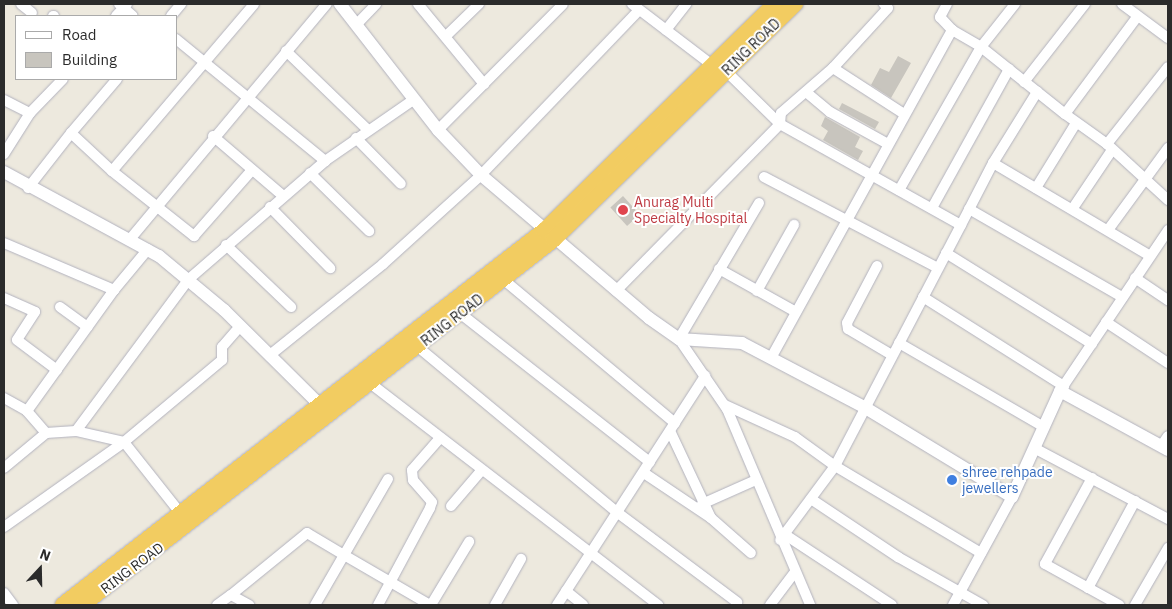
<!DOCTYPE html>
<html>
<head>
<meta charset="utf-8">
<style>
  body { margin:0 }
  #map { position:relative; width:1172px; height:609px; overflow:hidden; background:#ede9de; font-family:"IBM Plex Sans",sans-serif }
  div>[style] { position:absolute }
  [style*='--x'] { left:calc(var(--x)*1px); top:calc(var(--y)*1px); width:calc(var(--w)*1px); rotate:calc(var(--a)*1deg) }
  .building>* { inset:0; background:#c8c5be; transform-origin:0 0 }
  .roads { filter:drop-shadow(0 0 1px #b2b2be) drop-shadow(0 0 1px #b2b2be) }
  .minor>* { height:10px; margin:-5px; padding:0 5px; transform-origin:5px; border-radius:5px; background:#fff }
  .tertiary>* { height:12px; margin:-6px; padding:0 6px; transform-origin:6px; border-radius:6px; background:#fff }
  .trunk>* { height:16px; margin:-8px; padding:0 8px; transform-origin:8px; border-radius:8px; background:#f2cc61 }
  .dots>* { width:14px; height:14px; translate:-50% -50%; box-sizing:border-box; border:2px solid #fff; border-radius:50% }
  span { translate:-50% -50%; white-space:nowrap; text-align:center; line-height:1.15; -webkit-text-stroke:4px #fff; paint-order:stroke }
  .street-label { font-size:14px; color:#2b2b2b }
  .health-label { font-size:14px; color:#be3a42 }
  .left { translate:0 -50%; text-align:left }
  .shop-label { font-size:14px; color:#366cbe }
  .frame { position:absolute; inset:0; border:5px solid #2b2b2b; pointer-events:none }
  .legend { position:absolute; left:15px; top:15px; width:162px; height:65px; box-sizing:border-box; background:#fff; border:1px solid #aaa; margin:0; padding:6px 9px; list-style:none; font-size:15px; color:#2b2b2b }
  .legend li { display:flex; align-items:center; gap:10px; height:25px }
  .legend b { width:25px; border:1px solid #aaa }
  .north { position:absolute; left:15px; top:544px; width:50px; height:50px; -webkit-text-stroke:4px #fff; paint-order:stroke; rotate:21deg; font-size:14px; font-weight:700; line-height:20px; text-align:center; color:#2b2b2b }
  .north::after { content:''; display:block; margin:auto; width:18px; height:22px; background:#2b2b2b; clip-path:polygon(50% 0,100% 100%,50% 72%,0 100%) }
</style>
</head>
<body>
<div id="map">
  <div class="building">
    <i style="clip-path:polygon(898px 56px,911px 63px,891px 98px,871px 85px,880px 68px,889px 72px)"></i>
    <i style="clip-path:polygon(842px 103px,879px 122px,875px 129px,839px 109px)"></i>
    <i style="clip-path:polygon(825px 117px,860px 137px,855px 147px,863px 151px,858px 160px,823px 140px,828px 131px,821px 126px)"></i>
    <i style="left:623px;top:196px;width:25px;height:17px;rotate:48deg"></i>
  </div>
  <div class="roads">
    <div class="minor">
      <i style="--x:21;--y:4;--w:14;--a:39"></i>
      <i style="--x:119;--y:4;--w:18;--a:41"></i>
      <i style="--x:418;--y:4;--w:104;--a:50.5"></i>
      <i style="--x:632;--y:4;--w:101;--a:37.3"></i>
      <i style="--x:947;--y:4;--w:15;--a:118"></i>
      <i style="--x:940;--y:17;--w:18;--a:47"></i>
      <i style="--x:1015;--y:4;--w:55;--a:128.3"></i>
      <i style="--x:981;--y:47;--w:107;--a:38.6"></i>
      <i style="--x:1065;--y:114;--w:121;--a:-53.4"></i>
      <i style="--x:1122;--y:4;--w:57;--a:36.5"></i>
      <i style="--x:53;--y:16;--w:1;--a:0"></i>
      <i style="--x:116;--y:16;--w:16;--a:-47"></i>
      <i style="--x:171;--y:16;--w:16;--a:-50"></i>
      <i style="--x:356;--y:25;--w:29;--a:-46"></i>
      <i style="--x:666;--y:30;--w:33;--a:-52"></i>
      <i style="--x:446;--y:36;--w:46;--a:-44.1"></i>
      <i style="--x:176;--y:39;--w:193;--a:39.3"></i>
      <i style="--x:286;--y:51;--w:114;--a:43.9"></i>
      <i style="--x:833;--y:68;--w:81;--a:-47.5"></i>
      <i style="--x:888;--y:8;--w:6;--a:-135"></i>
      <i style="--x:726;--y:71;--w:76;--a:44.5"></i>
      <i style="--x:1024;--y:82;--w:99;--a:-52"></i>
      <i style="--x:806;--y:92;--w:31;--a:40"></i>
      <i style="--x:830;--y:112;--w:66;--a:28.9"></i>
      <i style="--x:4;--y:100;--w:29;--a:27"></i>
      <i style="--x:1065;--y:114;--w:52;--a:35.5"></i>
      <i style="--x:1107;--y:144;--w:83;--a:42.6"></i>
      <i style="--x:780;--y:124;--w:11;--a:-85"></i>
      <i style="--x:781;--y:113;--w:69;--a:-40.9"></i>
      <i style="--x:833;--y:68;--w:85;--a:32.9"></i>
      <i style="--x:438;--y:130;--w:177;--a:-45.2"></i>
      <i style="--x:71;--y:133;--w:71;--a:-49.6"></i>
      <i style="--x:213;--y:136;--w:91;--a:40.5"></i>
      <i style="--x:356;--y:138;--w:64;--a:45.6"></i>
      <i style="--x:1107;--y:144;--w:98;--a:-51.6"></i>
      <i style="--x:4;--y:154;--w:49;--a:-57.6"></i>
      <i style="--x:30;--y:113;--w:47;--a:-45.9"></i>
      <i style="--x:993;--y:163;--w:182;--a:30.6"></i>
      <i style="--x:112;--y:171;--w:105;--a:38.4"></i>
      <i style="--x:194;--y:236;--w:88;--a:-48.7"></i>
      <i style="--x:310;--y:173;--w:83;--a:44.5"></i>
      <i style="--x:764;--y:177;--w:196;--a:27.6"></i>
      <i style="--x:28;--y:188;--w:70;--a:-52"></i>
      <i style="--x:71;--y:133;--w:56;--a:42.8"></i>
      <i style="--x:112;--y:171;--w:219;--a:-49.6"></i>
      <i style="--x:1036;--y:188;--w:76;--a:-58.4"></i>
      <i style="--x:759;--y:203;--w:158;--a:120.5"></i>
      <i style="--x:679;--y:339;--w:85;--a:55.6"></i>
      <i style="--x:727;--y:409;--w:213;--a:67"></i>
      <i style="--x:270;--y:207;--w:86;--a:45.5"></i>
      <i style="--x:932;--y:208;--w:159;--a:-61"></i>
      <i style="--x:1073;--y:208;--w:70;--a:-56.1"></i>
      <i style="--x:969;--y:209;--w:177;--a:29.9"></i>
      <i style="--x:961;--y:225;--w:70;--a:-62.7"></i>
      <i style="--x:993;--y:163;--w:84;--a:-58.2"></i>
      <i style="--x:1108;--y:230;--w:102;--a:-53.8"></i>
      <i style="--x:131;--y:238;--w:305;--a:-50.1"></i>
      <i style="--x:4;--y:243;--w:120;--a:23.1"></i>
      <i style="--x:114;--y:290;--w:53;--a:-50.3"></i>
      <i style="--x:226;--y:245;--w:90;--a:43.6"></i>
      <i style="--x:946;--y:253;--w:172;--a:31.9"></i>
      <i style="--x:877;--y:266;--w:64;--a:117.8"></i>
      <i style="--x:847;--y:323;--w:6;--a:81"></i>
      <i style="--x:848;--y:329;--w:51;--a:30.6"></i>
      <i style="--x:719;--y:269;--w:88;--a:29.2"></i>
      <i style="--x:1135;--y:278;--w:40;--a:34"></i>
      <i style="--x:504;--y:280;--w:223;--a:39.9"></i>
      <i style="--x:616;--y:291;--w:234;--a:-45.5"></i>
      <i style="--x:780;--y:124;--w:207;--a:29.2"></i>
      <i style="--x:961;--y:225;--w:272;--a:117.6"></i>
      <i style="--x:835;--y:466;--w:92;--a:126.6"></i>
      <i style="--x:757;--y:291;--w:76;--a:-60.7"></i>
      <i style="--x:923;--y:297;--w:167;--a:32.3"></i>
      <i style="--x:4;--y:298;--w:34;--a:24"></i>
      <i style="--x:35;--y:312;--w:33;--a:123"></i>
      <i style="--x:17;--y:340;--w:50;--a:36.9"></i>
      <i style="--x:60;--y:307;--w:34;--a:36"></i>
      <i style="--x:461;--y:314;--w:240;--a:38.1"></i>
      <i style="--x:1106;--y:322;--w:74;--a:33.5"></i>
      <i style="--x:899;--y:343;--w:168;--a:30.1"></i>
      <i style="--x:418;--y:347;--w:260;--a:39.7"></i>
      <i style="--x:618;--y:513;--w:149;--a:36.8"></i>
      <i style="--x:270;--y:355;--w:145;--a:-38.8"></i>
      <i style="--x:383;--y:264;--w:132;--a:-42.2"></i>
      <i style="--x:481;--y:175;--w:228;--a:-46.2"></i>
      <i style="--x:771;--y:358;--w:375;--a:-61.1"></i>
      <i style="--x:952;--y:30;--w:34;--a:30"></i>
      <i style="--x:981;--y:47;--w:165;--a:119.8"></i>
      <i style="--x:370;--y:383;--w:364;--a:37.6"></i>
      <i style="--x:1060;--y:391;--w:194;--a:-56.1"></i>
      <i style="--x:4;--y:398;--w:26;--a:29"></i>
      <i style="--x:725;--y:405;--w:77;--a:24.6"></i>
      <i style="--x:795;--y:437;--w:49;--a:35.9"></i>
      <i style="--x:835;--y:466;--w:170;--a:30.8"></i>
      <i style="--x:76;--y:431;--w:189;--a:-53.4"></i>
      <i style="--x:189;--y:279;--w:180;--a:-40.9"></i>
      <i style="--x:325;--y:161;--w:107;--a:-34.7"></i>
      <i style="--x:670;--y:431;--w:96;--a:64.8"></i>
      <i style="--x:711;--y:518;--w:53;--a:41.2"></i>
      <i style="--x:46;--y:433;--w:29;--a:-131"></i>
      <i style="--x:27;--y:411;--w:149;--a:-54.3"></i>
      <i style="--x:1161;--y:446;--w:12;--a:-55"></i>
      <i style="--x:1034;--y:448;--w:152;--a:27.9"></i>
      <i style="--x:4;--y:468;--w:55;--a:-39.8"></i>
      <i style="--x:46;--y:433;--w:30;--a:-4"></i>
      <i style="--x:76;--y:431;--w:49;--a:12.9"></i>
      <i style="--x:124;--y:442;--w:92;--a:51.6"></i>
      <i style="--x:644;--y:473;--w:81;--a:33.9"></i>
      <i style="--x:1092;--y:478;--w:98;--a:118.7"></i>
      <i style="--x:1045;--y:564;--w:85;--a:29"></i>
      <i style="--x:388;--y:479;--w:88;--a:120.1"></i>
      <i style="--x:344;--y:555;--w:99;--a:30.2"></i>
      <i style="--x:811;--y:499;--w:105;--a:33.7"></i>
      <i style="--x:898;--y:557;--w:98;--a:29.5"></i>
      <i style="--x:702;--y:504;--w:59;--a:-24"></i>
      <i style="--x:451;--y:506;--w:46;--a:-49.4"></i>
      <i style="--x:4;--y:527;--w:147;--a:-35.3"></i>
      <i style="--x:124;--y:442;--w:128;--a:-39.9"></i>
      <i style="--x:222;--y:360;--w:13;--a:-90"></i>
      <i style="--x:222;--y:347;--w:28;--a:-49"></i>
      <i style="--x:784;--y:534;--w:129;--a:33.3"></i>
      <i style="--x:1088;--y:588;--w:99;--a:-61.6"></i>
      <i style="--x:566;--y:591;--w:22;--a:39"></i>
      <i style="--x:4;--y:593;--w:15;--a:53"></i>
      <i style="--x:231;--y:595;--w:98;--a:-39.2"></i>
      <i style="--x:307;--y:533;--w:43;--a:30.7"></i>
      <i style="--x:344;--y:555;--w:58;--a:120.1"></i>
      <i style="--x:217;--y:605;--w:17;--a:-36"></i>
      <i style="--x:231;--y:595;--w:21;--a:29"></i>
      <i style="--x:378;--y:605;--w:110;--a:-61.8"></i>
      <i style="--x:430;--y:508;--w:6;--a:-72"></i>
      <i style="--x:432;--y:502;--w:29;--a:-131"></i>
      <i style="--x:413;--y:480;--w:10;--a:-96"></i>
      <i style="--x:412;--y:470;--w:43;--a:-48.8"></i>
      <i style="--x:431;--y:605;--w:74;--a:-58.9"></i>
      <i style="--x:495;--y:605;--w:53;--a:-60.5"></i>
      <i style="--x:557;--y:605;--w:273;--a:-57.1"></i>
      <i style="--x:770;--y:605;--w:41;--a:-52.9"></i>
      <i style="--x:953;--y:605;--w:123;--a:-61.4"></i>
      <i style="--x:1135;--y:605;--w:66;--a:-59.9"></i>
    </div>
    <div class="tertiary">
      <i style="--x:340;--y:4;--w:160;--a:52.1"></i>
      <i style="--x:438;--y:130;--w:62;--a:46.3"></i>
      <i style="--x:481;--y:175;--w:221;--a:40.4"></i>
      <i style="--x:649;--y:318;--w:37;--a:35"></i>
      <i style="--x:679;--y:339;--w:63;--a:3.6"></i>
      <i style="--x:742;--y:343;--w:138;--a:27.7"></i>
      <i style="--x:864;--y:407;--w:173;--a:31.3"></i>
      <i style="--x:1012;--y:497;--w:116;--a:-65.6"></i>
      <i style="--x:1060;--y:391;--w:123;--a:28.6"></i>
      <i style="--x:4;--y:172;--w:176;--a:28.5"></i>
      <i style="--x:159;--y:256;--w:85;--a:39.7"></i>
      <i style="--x:224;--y:310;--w:135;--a:44.7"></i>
    </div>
    <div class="trunk">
      <i style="--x:63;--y:605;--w:611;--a:-37.88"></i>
      <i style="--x:545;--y:230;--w:322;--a:-44.5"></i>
      <i style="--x:82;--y:605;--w:597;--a:-37.79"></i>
      <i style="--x:554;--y:239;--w:337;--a:-44.3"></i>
    </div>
  </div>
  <div class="dots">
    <i style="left:623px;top:210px;background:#e0444e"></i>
    <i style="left:952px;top:480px;background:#3f7fe0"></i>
  </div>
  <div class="street-label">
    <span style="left:751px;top:47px;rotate:-44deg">RING ROAD</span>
    <span style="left:452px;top:320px;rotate:-38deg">RING ROAD</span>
    <span style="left:132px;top:568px;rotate:-37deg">RING ROAD</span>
  </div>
  <div class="health-label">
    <span class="left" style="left:634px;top:210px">Anurag Multi<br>Specialty Hospital</span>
  </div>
  <div class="shop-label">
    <span class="left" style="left:962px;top:480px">shree rehpade<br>jewellers</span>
  </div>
  <div class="frame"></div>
  <ul class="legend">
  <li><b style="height:6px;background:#fff"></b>Road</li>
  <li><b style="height:14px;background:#c8c5be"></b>Building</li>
  </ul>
  <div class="north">N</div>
</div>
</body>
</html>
